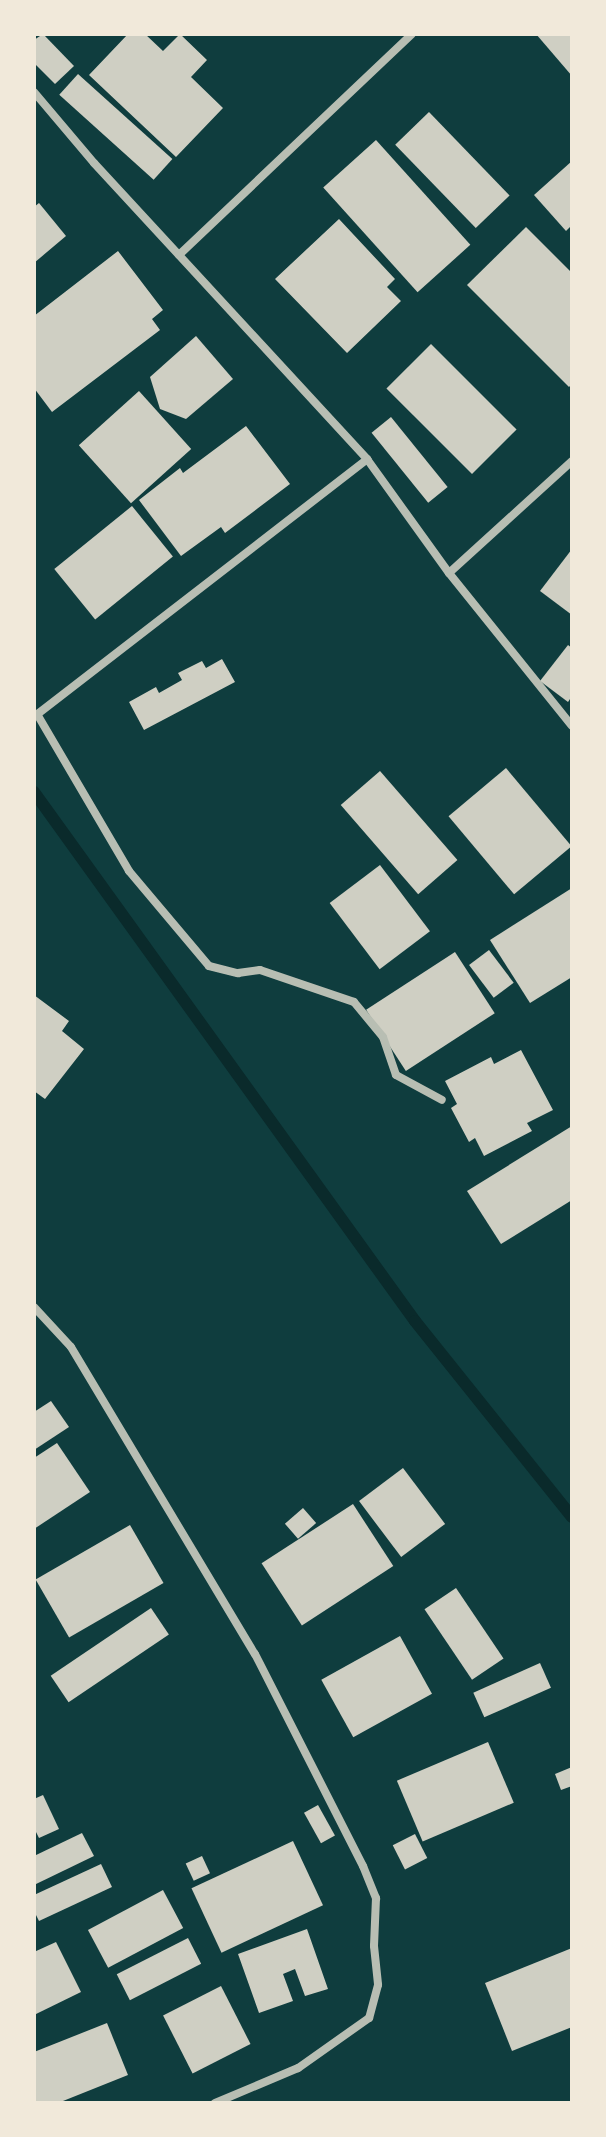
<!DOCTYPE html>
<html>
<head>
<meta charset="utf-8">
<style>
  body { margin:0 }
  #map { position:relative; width:606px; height:2137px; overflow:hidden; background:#0f3d3e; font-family:"Exo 2",sans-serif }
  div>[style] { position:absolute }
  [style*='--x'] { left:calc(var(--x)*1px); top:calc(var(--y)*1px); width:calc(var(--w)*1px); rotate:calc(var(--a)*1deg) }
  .stream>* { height:12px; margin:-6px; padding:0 6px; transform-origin:6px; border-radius:6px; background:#0a2a2b }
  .building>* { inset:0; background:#cfcfc3; transform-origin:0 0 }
  .minor>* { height:8px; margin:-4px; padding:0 4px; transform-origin:4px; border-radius:4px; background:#b8beb3 }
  span { translate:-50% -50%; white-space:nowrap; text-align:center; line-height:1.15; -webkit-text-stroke:6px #f1e9da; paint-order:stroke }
  .frame { position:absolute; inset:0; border:36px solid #f1e9da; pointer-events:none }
</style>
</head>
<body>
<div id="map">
  <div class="stream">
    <i style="--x:34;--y:792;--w:652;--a:54.24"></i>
    <i style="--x:415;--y:1321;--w:251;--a:51.3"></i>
  </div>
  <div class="building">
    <i style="clip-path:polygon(43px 34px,74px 66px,55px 84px,34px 63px,34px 40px)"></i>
    <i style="clip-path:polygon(128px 34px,145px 34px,163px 51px,180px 34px,207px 60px,191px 77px,223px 108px,176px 157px,89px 75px)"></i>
    <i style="clip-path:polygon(536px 34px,572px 34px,572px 76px)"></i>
    <i style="left:78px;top:74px;width:127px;height:28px;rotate:42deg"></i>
    <i style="left:429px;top:112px;width:116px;height:47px;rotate:46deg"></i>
    <i style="left:376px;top:140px;width:141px;height:71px;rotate:48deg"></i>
    <i style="clip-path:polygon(572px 161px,572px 225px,566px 231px,534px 195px)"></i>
    <i style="clip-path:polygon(39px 203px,66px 236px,34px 263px,34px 207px)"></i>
    <i style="clip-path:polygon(339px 219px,395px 279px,387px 287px,401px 301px,347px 353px,275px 279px)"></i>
    <i style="clip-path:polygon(526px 227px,572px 273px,572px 384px,569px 387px,467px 285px)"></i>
    <i style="clip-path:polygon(118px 251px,163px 310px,152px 319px,160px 330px,52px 412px,34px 388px,34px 316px)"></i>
    <i style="clip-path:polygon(196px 336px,233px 379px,186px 419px,160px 409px,150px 377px)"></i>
    <i style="left:431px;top:344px;width:121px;height:63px;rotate:45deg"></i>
    <i style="left:139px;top:391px;width:78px;height:81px;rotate:48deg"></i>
    <i style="left:391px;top:417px;width:90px;height:25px;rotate:51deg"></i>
    <i style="clip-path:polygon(246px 426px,290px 484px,225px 533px,221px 527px,181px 556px,139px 500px,180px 468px,183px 473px)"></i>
    <i style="left:132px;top:506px;width:65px;height:100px;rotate:51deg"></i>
    <i style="clip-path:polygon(572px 549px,572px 615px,540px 591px)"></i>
    <i style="clip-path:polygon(568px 645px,572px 648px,572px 696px,568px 702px,540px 681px)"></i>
    <i style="clip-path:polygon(222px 659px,235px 682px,144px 730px,129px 702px,156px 687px,159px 693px,182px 680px,178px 673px,202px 661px,206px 668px)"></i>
    <i style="left:506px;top:768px;width:102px;height:75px;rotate:50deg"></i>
    <i style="left:380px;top:771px;width:118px;height:52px;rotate:49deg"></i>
    <i style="left:380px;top:865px;width:83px;height:63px;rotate:53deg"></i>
    <i style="clip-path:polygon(572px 888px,572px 977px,530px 1003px,490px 940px)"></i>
    <i style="left:489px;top:950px;width:41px;height:25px;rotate:53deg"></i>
    <i style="left:455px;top:952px;width:73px;height:106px;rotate:57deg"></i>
    <i style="clip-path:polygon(34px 995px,69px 1021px,62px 1031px,84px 1049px,45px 1099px,34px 1091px)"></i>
    <i style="clip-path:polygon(521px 1050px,553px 1110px,527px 1123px,532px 1131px,484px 1156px,475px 1138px,469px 1142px,451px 1108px,457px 1104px,445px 1081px,491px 1057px,494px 1064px)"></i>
    <i style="clip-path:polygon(572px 1126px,572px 1200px,501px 1244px,467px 1191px)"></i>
    <i style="clip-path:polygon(51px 1401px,69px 1427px,34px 1450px,34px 1412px)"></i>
    <i style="clip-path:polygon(57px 1443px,90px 1492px,34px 1529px,34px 1458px)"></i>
    <i style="left:403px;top:1468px;width:70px;height:55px;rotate:53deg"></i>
    <i style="left:353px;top:1504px;width:74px;height:109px;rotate:57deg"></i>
    <i style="left:303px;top:1508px;width:20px;height:24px;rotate:49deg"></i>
    <i style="left:130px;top:1525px;width:67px;height:109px;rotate:60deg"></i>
    <i style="left:456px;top:1588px;width:85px;height:38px;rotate:56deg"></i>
    <i style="left:151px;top:1608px;width:32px;height:121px;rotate:56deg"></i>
    <i style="left:400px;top:1636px;width:66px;height:90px;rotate:61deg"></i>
    <i style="left:540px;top:1663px;width:27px;height:73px;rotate:66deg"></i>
    <i style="left:488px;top:1742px;width:66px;height:99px;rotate:67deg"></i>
    <i style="clip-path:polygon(572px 1767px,572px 1786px,561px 1790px,555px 1774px)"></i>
    <i style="clip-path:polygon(43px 1795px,59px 1829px,39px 1838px,34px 1828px,34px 1799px)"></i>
    <i style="left:318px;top:1805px;width:35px;height:16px;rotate:61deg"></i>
    <i style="clip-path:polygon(82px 1833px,94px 1856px,34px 1885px,34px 1856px)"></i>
    <i style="left:415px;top:1834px;width:27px;height:25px;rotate:63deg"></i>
    <i style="left:293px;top:1841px;width:71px;height:112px;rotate:65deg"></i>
    <i style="left:202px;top:1856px;width:19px;height:18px;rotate:65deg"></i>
    <i style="clip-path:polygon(101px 1864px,112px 1887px,39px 1921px,34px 1911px,34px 1895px)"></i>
    <i style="left:163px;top:1890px;width:43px;height:85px;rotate:62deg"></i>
    <i style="clip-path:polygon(307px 1929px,328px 1989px,305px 1996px,295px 1969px,283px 1974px,293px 2001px,259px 2013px,238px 1954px)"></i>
    <i style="left:188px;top:1938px;width:29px;height:80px;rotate:63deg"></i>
    <i style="clip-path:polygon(56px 1942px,81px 1992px,34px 2015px,34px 1952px)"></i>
    <i style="clip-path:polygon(572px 1948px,572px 2027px,512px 2051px,485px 1983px)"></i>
    <i style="left:221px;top:1986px;width:65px;height:65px;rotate:63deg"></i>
    <i style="clip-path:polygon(107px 2023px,128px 2075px,58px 2103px,34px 2103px,34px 2052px)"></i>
  </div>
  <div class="minor">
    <i style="--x:34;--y:92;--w:93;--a:49.8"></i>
    <i style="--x:94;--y:163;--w:403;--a:47.3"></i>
    <i style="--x:367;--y:459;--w:140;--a:54.3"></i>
    <i style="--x:449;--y:573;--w:196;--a:51.2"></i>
    <i style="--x:179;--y:255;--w:321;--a:-43.5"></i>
    <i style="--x:449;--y:573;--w:166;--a:-42.3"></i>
    <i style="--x:37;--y:714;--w:182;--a:59.6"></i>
    <i style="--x:129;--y:871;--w:124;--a:49.9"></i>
    <i style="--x:209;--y:966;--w:30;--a:14"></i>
    <i style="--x:238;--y:973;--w:22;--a:-8"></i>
    <i style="--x:260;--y:970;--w:99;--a:18.8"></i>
    <i style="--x:354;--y:1002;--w:45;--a:50.4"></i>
    <i style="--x:383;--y:1037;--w:40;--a:71.1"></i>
    <i style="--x:396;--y:1075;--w:52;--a:28.5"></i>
    <i style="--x:35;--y:716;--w:420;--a:-37.7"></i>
    <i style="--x:34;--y:1307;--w:54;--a:47.2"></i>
    <i style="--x:71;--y:1347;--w:358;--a:59.1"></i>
    <i style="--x:255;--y:1654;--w:238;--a:63"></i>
    <i style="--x:363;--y:1866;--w:35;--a:68"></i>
    <i style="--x:376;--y:1898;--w:48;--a:92.4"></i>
    <i style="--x:374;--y:1946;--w:39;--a:84"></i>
    <i style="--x:378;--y:1985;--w:34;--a:105"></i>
    <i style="--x:369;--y:2018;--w:87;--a:144.8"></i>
    <i style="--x:298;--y:2068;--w:90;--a:157.1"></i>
  </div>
  <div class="frame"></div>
</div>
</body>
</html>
